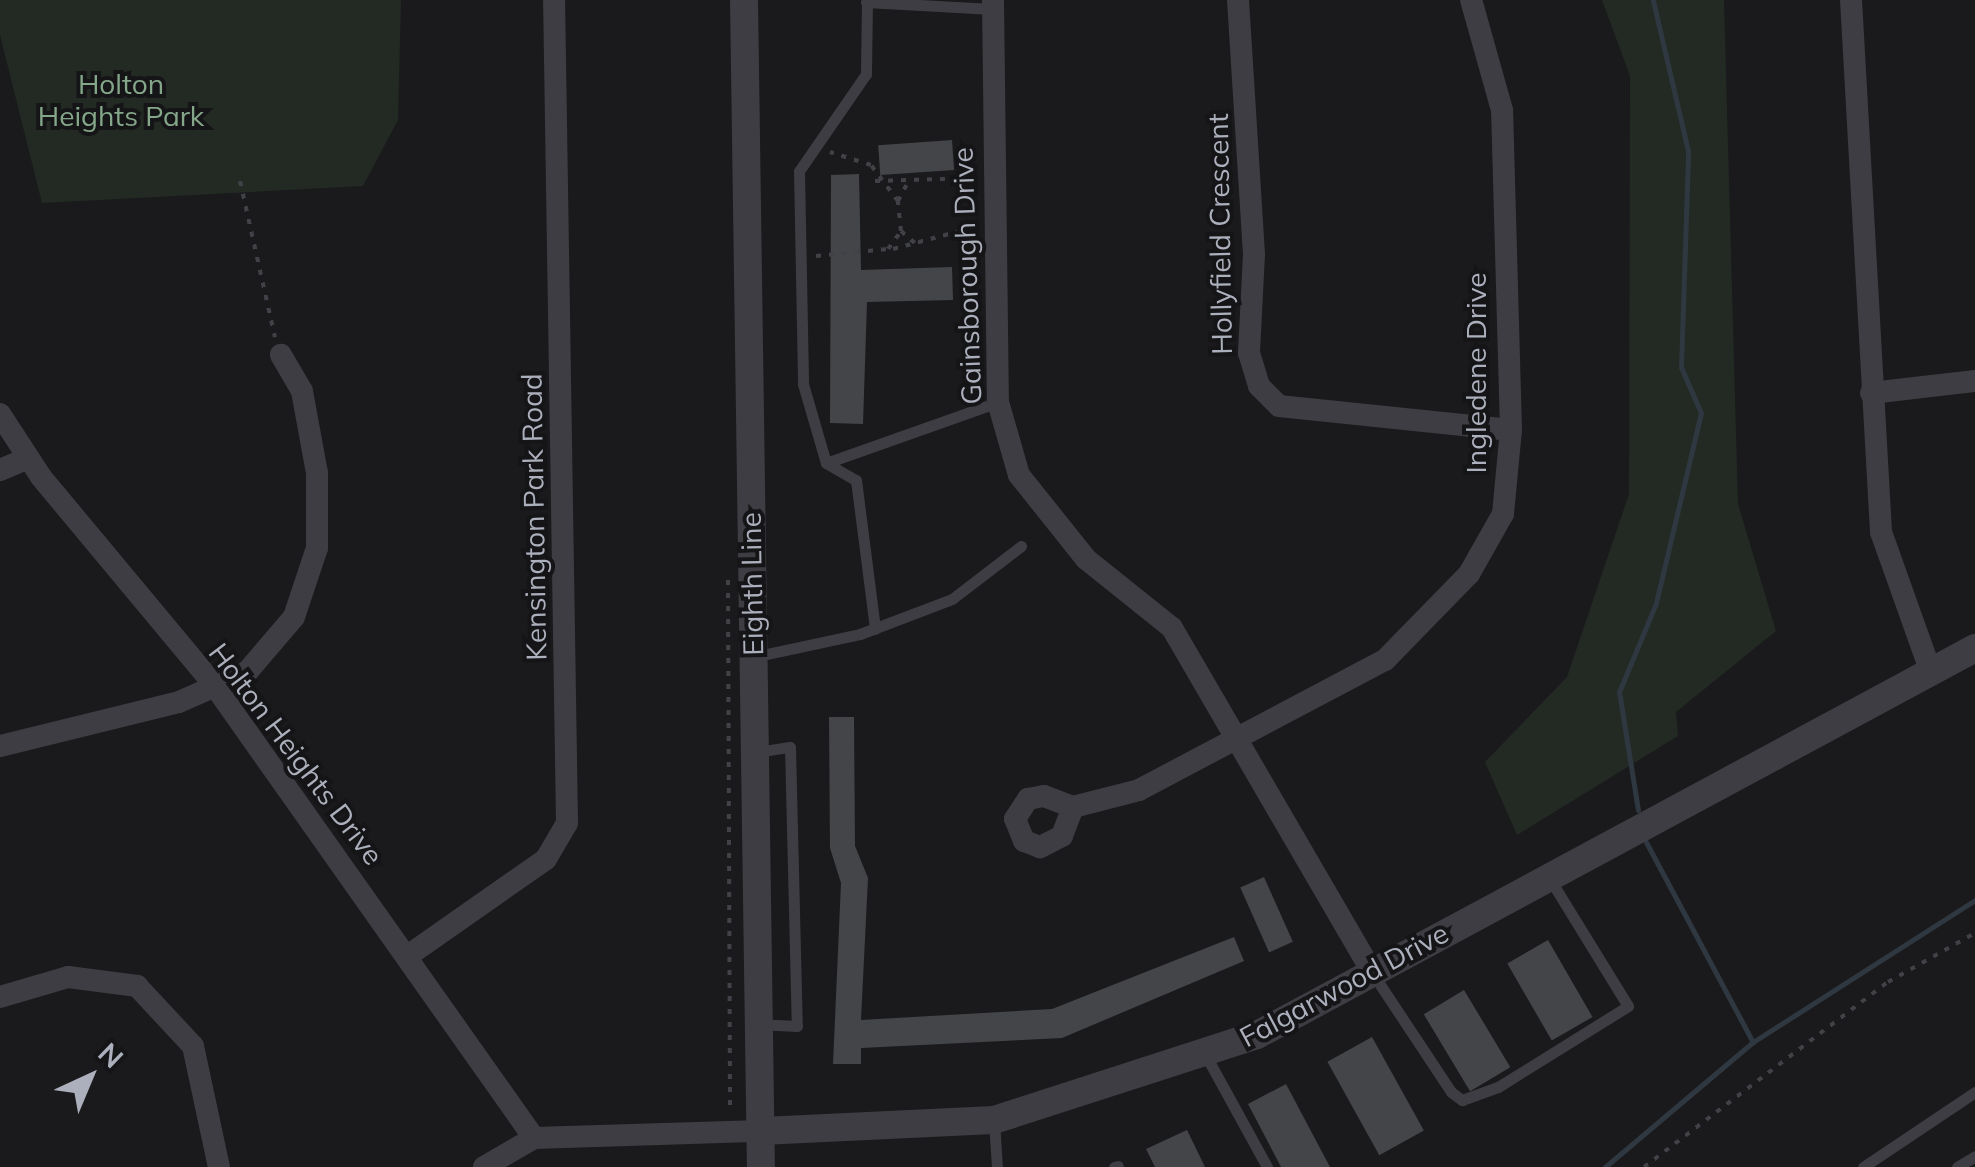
<!DOCTYPE html>
<html>
<head>
<meta charset="utf-8">
<style>
  body { margin:0 }
  #map { position:relative; width:1975px; height:1167px; overflow:hidden; background:#1a1a1c; font-family:Mulish,sans-serif }
  div>[style] { position:absolute }
  [style*='--x'] { left:calc(var(--x)*1px); top:calc(var(--y)*1px); width:calc(var(--w)*1px); rotate:calc(var(--a)*1deg) }
  .green>* { inset:0; background:#222a23 }
  .stream>* { height:5px; margin:-2.5px; padding:0 2.5px; transform-origin:2.5px; border-radius:2.5px; background:#2f3841 }
  .building>* { inset:0; background:#444549; transform-origin:0 0 }
  .path>* { height:4px; margin-top:-2px; transform-origin:0; background:repeating-linear-gradient(90deg,#414248 0 5px,transparent 0 13px) }
  .service>* { height:11px; margin:-5.5px; padding:0 5.5px; transform-origin:5.5px; border-radius:5.5px; background:#3d3d43 }
  .minor>* { height:22px; margin:-11px; padding:0 11px; transform-origin:11px; border-radius:11px; background:#3d3d43 }
  .tertiary>* { height:28px; margin:-14px; padding:0 14px; transform-origin:14px; border-radius:14px; background:#3d3d43 }
  span { translate:-50% -50%; white-space:nowrap; text-align:center; line-height:1.15; -webkit-text-stroke:8px #151517; paint-order:stroke }
  .park-label { font-size:28px; color:#84a689 }
  .street-label { font-size:28px; color:#acb0bc }
  .north { position:absolute; left:40px; top:1027px; width:100px; height:100px; -webkit-text-stroke:8px #151517; paint-order:stroke; rotate:44deg; font-size:28px; font-weight:700; line-height:40px; text-align:center; color:#acb0bc }
  .north::after { content:''; display:block; margin:auto; width:35px; height:45px; background:#acb0bc; clip-path:polygon(50% 0,100% 100%,50% 72%,0 100%) }
</style>
</head>
<body>
<div id="map">
  <div class="green">
    <i style="clip-path:polygon(0 0,401px 0,398px 120px,363px 186px,42px 203px,0 35px)"></i>
    <i style="clip-path:polygon(1602px 0,1724px 0,1738px 504px,1776px 631px,1676px 712px,1678px 736px,1517px 835px,1485px 762px,1567px 677px,1629px 494px,1630px 76px)"></i>
  </div>
  <div class="stream">
    <i style="--x:1638;--y:810;--w:120;--a:-99.1"></i>
    <i style="--x:1619;--y:692;--w:96;--a:-67.4"></i>
    <i style="--x:1656;--y:603;--w:195;--a:-76.7"></i>
    <i style="--x:1701;--y:413;--w:50;--a:-113.5"></i>
    <i style="--x:1681;--y:367;--w:216;--a:-88.1"></i>
    <i style="--x:1688;--y:151;--w:155;--a:-103.1"></i>
    <i style="--x:1646;--y:842;--w:227;--a:61.9"></i>
    <i style="--x:1605;--y:1167;--w:194;--a:-40.2"></i>
    <i style="--x:1753;--y:1042;--w:264;--a:-32.6"></i>
  </div>
  <div class="building">
    <i style="left:952px;top:140px;width:30px;height:74px;rotate:86deg"></i>
    <i style="clip-path:polygon(859px 174px,861px 270px,952px 267px,953px 300px,867px 302px,863px 424px,830px 423px,831px 175px)"></i>
    <i style="clip-path:polygon(829px 717px,854px 717px,855px 846px,868px 878px,861px 1020px,1052px 1009px,1234px 937px,1244px 961px,1062px 1038px,861px 1048px,861px 1064px,833px 1064px,841px 883px,830px 848px)"></i>
    <i style="left:1264px;top:877px;width:71px;height:26px;rotate:66deg"></i>
    <i style="left:1548px;top:940px;width:89px;height:47px;rotate:60deg"></i>
    <i style="left:1464px;top:990px;width:90px;height:47px;rotate:59deg"></i>
    <i style="left:1372px;top:1037px;width:107px;height:51px;rotate:61deg"></i>
    <i style="clip-path:polygon(1286px 1084px,1330px 1167px,1281px 1167px,1248px 1104px)"></i>
    <i style="clip-path:polygon(1187px 1130px,1205px 1167px,1155px 1167px,1146px 1149px)"></i>
  </div>
  <div class="path">
    <i style="--x:240;--y:181;--w:160;--a:77.4"></i>
    <i style="--x:875;--y:181;--w:100;--a:-1.7"></i>
    <i style="--x:898;--y:201;--w:24;--a:-62"></i>
    <i style="--x:901;--y:231;--w:20;--a:41"></i>
    <i style="--x:893;--y:249;--w:85;--a:-15"></i>
    <i style="--x:816;--y:256;--w:72;--a:-5.6"></i>
    <i style="--x:888;--y:249;--w:22;--a:-54"></i>
    <i style="--x:901;--y:231;--w:30;--a:-96"></i>
    <i style="--x:898;--y:201;--w:45;--a:-126.9"></i>
    <i style="--x:871;--y:165;--w:43;--a:-162.4"></i>
    <i style="--x:728;--y:580;--w:530;--a:89.78"></i>
    <i style="--x:1644;--y:1167;--w:306;--a:-37.2"></i>
    <i style="--x:1888;--y:982;--w:100;--a:-29.4"></i>
  </div>
  <div class="service">
    <i style="--x:867;--y:0;--w:74;--a:90.8"></i>
    <i style="--x:866;--y:74;--w:118;--a:124.6"></i>
    <i style="--x:799;--y:171;--w:213;--a:88.9"></i>
    <i style="--x:803;--y:384;--w:82;--a:73.8"></i>
    <i style="--x:826;--y:463;--w:34;--a:30"></i>
    <i style="--x:856;--y:480;--w:150;--a:82.7"></i>
    <i style="--x:866;--y:2;--w:127;--a:3.2"></i>
    <i style="--x:826;--y:463;--w:182;--a:-19.5"></i>
    <i style="--x:753;--y:657;--w:109;--a:-12.1"></i>
    <i style="--x:860;--y:634;--w:98;--a:-20.8"></i>
    <i style="--x:952;--y:599;--w:87;--a:-37.5"></i>
    <i style="--x:757;--y:752;--w:33;--a:-9"></i>
    <i style="--x:790;--y:747;--w:279;--a:88.6"></i>
    <i style="--x:797;--y:1026;--w:39;--a:-177"></i>
    <i style="--x:1373;--y:974;--w:141;--a:56.5"></i>
    <i style="--x:1451;--y:1092;--w:14;--a:36"></i>
    <i style="--x:1462;--y:1100;--w:38;--a:-20"></i>
    <i style="--x:1498;--y:1087;--w:153;--a:-31.9"></i>
    <i style="--x:1628;--y:1006;--w:149;--a:-121.6"></i>
    <i style="--x:1205;--y:1054;--w:129;--a:61.2"></i>
    <i style="--x:994;--y:1121;--w:46;--a:86.3"></i>
    <i style="--x:1114;--y:1167;--w:4;--a:-14"></i>
    <i style="--x:1863;--y:1167;--w:135;--a:-33.8"></i>
    <i style="--x:1957;--y:1167;--w:21;--a:-31"></i>
  </div>
  <div class="minor">
    <i style="--x:993;--y:0;--w:402;--a:89.3"></i>
    <i style="--x:998;--y:402;--w:76;--a:74"></i>
    <i style="--x:1019;--y:475;--w:107;--a:51.4"></i>
    <i style="--x:1086;--y:559;--w:110;--a:38.7"></i>
    <i style="--x:1172;--y:628;--w:396;--a:59.8"></i>
    <i style="--x:1238;--y:0;--w:255;--a:86.4"></i>
    <i style="--x:1254;--y:254;--w:99;--a:92.9"></i>
    <i style="--x:1249;--y:353;--w:34;--a:73"></i>
    <i style="--x:1259;--y:386;--w:28;--a:45"></i>
    <i style="--x:1279;--y:406;--w:233;--a:5.9"></i>
    <i style="--x:1851;--y:0;--w:533;--a:86.77"></i>
    <i style="--x:1881;--y:532;--w:143;--a:70.4"></i>
    <i style="--x:1871;--y:393;--w:105;--a:-6.6"></i>
    <i style="--x:0;--y:414;--w:75;--a:56.9"></i>
    <i style="--x:41;--y:477;--w:271;--a:50.2"></i>
    <i style="--x:214;--y:685;--w:555;--a:54.76"></i>
    <i style="--x:0;--y:470;--w:30;--a:-23"></i>
    <i style="--x:0;--y:746;--w:184;--a:-13.8"></i>
    <i style="--x:179;--y:702;--w:74;--a:-23.8"></i>
    <i style="--x:247;--y:672;--w:72;--a:-49.5"></i>
    <i style="--x:294;--y:617;--w:73;--a:-71.6"></i>
    <i style="--x:317;--y:548;--w:75;--a:-90"></i>
    <i style="--x:317;--y:473;--w:83;--a:-100.4"></i>
    <i style="--x:302;--y:391;--w:42;--a:-120.3"></i>
    <i style="--x:1044;--y:796;--w:31;--a:21"></i>
    <i style="--x:1073;--y:807;--w:31;--a:111"></i>
    <i style="--x:1062;--y:836;--w:25;--a:153"></i>
    <i style="--x:1040;--y:847;--w:17;--a:-159"></i>
    <i style="--x:1024;--y:841;--w:24;--a:-112"></i>
    <i style="--x:1015;--y:819;--w:24;--a:-57"></i>
    <i style="--x:1028;--y:799;--w:16;--a:-11"></i>
    <i style="--x:1073;--y:807;--w:68;--a:-14.4"></i>
    <i style="--x:1139;--y:790;--w:278;--a:-27.9"></i>
    <i style="--x:1385;--y:660;--w:120;--a:-45.7"></i>
    <i style="--x:1469;--y:574;--w:69;--a:-60.5"></i>
    <i style="--x:1503;--y:514;--w:84;--a:-84.6"></i>
    <i style="--x:1511;--y:430;--w:320;--a:-91.6"></i>
    <i style="--x:1502;--y:110;--w:114;--a:-105.7"></i>
    <i style="--x:409;--y:955;--w:167;--a:-35"></i>
    <i style="--x:546;--y:859;--w:42;--a:-59.7"></i>
    <i style="--x:567;--y:823;--w:823;--a:-90.9"></i>
    <i style="--x:0;--y:997;--w:71;--a:-16.4"></i>
    <i style="--x:68;--y:977;--w:70;--a:7.4"></i>
    <i style="--x:137;--y:986;--w:82;--a:47"></i>
    <i style="--x:193;--y:1046;--w:124;--a:77.9"></i>
    <i style="--x:484;--y:1167;--w:58;--a:-30.1"></i>
    <i style="--x:534;--y:1138;--w:227;--a:-1.8"></i>
  </div>
  <div class="tertiary">
    <i style="--x:744;--y:0;--w:1167;--a:89.17"></i>
    <i style="--x:761;--y:1131;--w:233;--a:-2.7"></i>
    <i style="--x:994;--y:1120;--w:276;--a:-17.9"></i>
    <i style="--x:1257;--y:1035;--w:816;--a:-28.32"></i>
  </div>
  <div class="park-label">
    <span style="left:121px;top:100px">Holton<br>Heights Park</span>
  </div>
  <div class="street-label">
    <span style="left:1220px;top:234px;rotate:-91deg">Hollyfield Crescent</span>
    <span style="left:967px;top:276px;rotate:-92deg">Gainsborough Drive</span>
    <span style="left:1476px;top:373px;rotate:-90deg">Ingledene Drive</span>
    <span style="left:534px;top:517px;rotate:-91deg">Kensington Park Road</span>
    <span style="left:752px;top:584px;rotate:-91deg">Eighth Line</span>
    <span style="left:296px;top:754px;rotate:53deg">Holton Heights Drive</span>
    <span style="left:1344px;top:985px;rotate:-28deg">Falgarwood Drive</span>
  </div>
  <div class="north">N</div>
</div>
</body>
</html>
